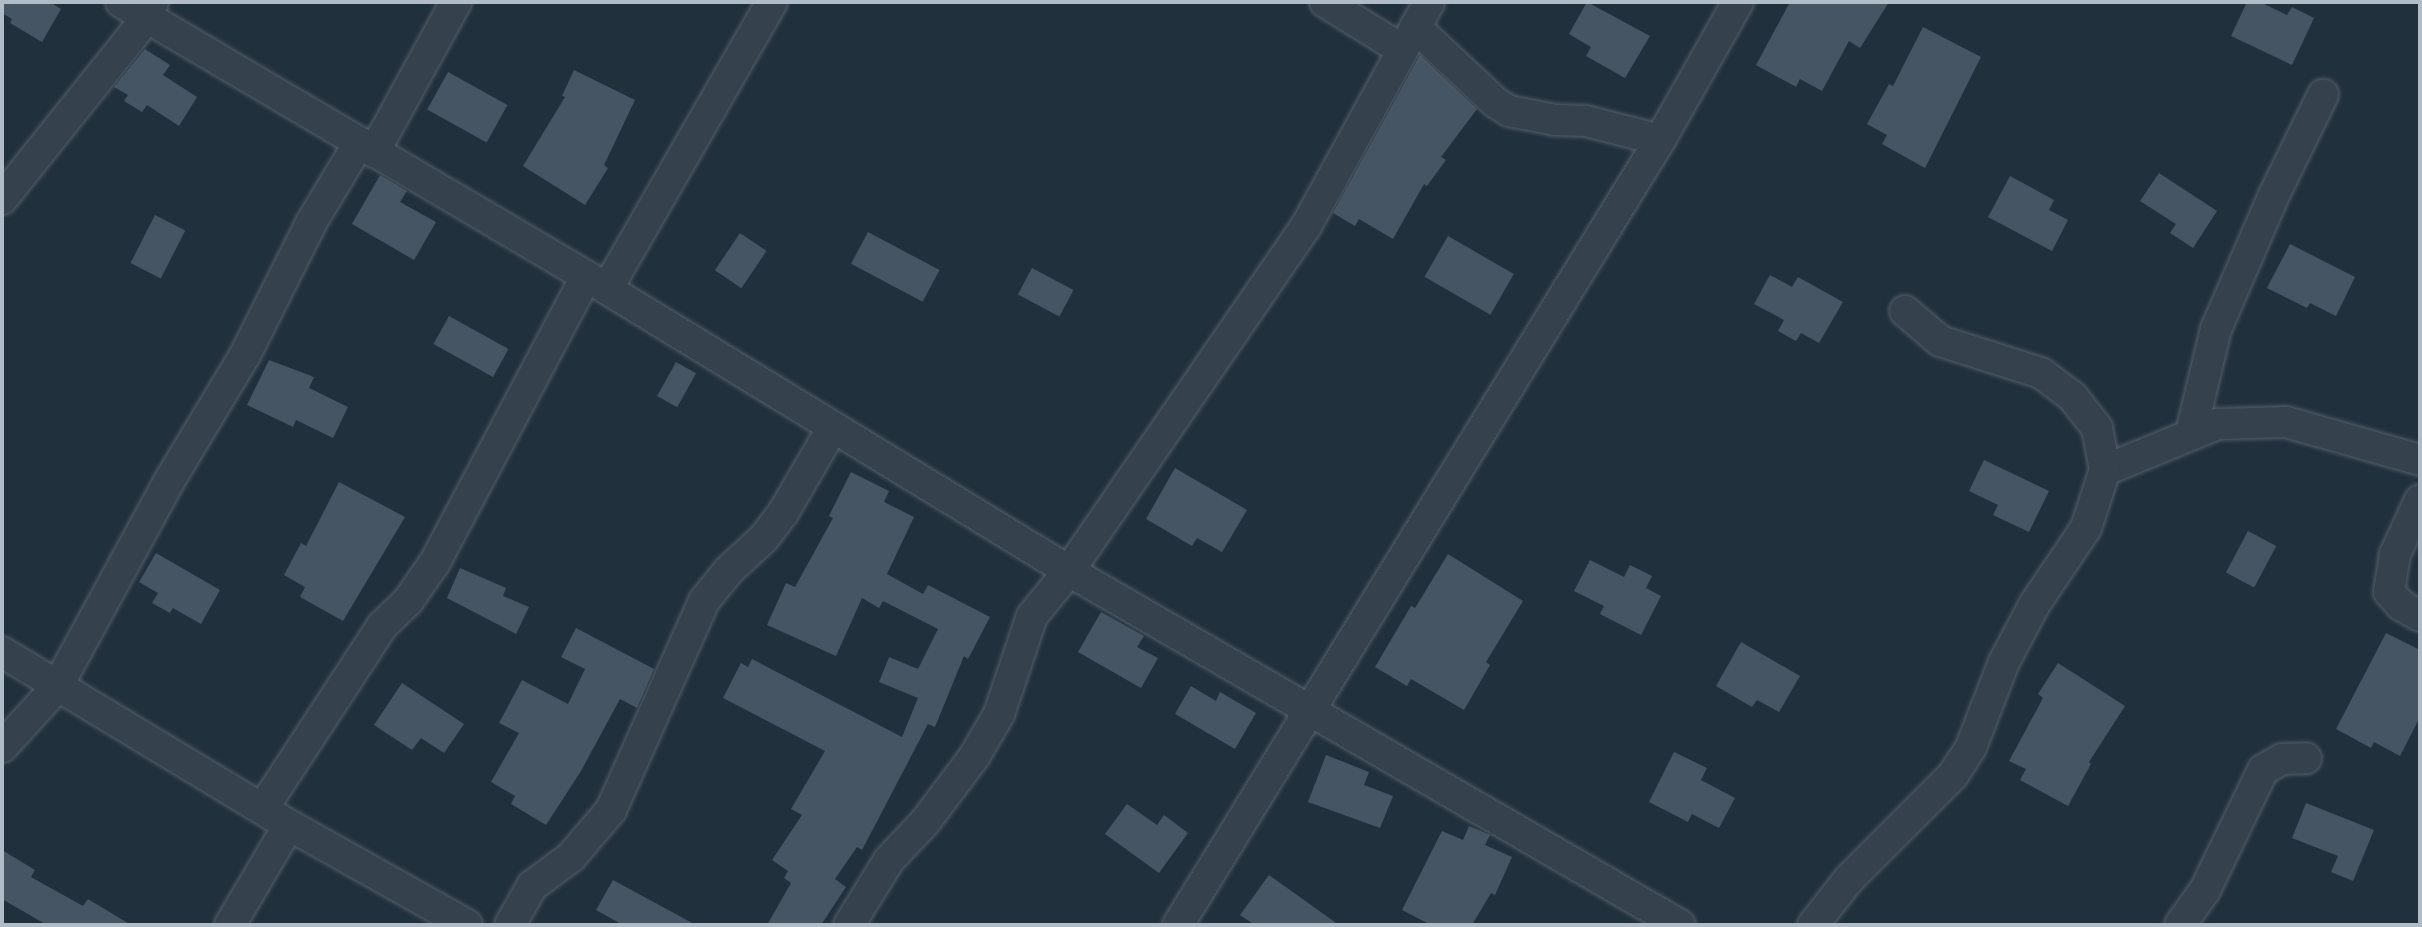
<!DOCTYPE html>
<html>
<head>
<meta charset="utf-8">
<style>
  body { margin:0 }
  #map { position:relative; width:2422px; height:927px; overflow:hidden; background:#21303d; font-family:Mulish,sans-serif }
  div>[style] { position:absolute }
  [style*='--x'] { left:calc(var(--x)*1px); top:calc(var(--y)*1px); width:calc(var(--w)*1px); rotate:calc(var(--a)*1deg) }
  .building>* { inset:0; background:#455564; transform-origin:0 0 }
  .roads { filter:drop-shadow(0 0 2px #545f6b) drop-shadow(0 0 2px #545f6b) }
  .minor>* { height:30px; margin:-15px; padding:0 15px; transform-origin:15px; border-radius:15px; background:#35414d }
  span { translate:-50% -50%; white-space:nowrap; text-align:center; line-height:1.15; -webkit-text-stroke:5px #1b2632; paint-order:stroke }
  .frame { position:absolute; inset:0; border:4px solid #b1bcc9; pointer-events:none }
</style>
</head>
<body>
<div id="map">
  <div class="building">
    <i style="clip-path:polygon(2px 2px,50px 2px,61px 9px,42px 42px,10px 23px,12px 19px,2px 13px)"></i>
    <i style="clip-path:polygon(1587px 2px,1650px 36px,1625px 78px,1586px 56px,1591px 47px,1569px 34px)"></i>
    <i style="clip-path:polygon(1790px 2px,1889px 2px,1860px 48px,1849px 41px,1822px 91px,1800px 79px,1796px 87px,1756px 65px)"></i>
    <i style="clip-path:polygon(2247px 2px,2260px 2px,2287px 15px,2292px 7px,2314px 18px,2292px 65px,2231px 36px)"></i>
    <i style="clip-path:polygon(1923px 27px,1981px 57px,1925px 168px,1882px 144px,1887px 135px,1867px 124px,1889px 84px,1893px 86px)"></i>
    <i style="clip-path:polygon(145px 49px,170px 65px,163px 75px,197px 97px,179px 126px,147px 105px,142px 112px,124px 101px,128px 95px,114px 87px)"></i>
    <i style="clip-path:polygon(1420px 55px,1477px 109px,1441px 157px,1446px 160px,1427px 186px,1424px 184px,1393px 239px,1359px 219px,1355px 226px,1333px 213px)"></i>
    <i style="clip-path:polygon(574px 70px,635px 100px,604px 165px,608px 168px,585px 205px,523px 166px,565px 97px,562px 96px)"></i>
    <i style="left:448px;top:72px;width:68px;height:43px;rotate:29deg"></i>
    <i style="clip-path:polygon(2159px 173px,2217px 211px,2193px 248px,2170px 233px,2176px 224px,2140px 201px)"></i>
    <i style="clip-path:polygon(380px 175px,407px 191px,400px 202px,436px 222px,414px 260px,352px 224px)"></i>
    <i style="clip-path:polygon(2010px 176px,2054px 200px,2049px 210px,2068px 220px,2052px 251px,1988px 217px)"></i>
    <i style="left:155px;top:215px;width:34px;height:54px;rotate:27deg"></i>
    <i style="left:868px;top:232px;width:81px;height:36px;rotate:28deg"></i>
    <i style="left:740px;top:233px;width:32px;height:45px;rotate:34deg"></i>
    <i style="left:1448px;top:236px;width:76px;height:47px;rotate:30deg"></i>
    <i style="clip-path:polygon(2290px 244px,2355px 277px,2336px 316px,2310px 303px,2307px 308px,2267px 288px)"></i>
    <i style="left:1032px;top:268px;width:47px;height:30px;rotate:28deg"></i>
    <i style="clip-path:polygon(1770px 275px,1792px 287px,1798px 277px,1843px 302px,1819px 343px,1801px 333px,1796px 341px,1778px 331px,1784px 320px,1754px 304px)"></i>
    <i style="left:449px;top:316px;width:68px;height:32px;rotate:29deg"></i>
    <i style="clip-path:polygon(269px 360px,314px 377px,309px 388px,348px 407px,333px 438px,296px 420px,293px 427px,247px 405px)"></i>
    <i style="left:676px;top:362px;width:23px;height:39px;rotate:29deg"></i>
    <i style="clip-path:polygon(1984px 460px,2049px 491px,2029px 532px,1993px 515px,1998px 505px,1969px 491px)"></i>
    <i style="clip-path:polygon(1175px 468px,1247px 510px,1222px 552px,1197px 538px,1192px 546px,1146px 519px)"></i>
    <i style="clip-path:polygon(851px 472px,889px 491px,884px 502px,914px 517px,887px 574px,923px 594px,928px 585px,990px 617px,968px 659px,964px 656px,935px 727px,928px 724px,862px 850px,857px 847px,835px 879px,846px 887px,821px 925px,767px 925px,791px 883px,784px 878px,788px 871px,772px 860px,802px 815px,791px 809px,825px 751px,723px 698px,741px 663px,748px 667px,752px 659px,902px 737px,918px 698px,879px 682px,889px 657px,918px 669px,938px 629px,883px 601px,879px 608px,862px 598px,836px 656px,767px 625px,786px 583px,795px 587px,833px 518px,829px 516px)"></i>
    <i style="clip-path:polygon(339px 482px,405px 517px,343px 621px,300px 597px,305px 587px,284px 575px,301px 543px,306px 546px)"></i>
    <i style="left:2248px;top:531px;width:32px;height:47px;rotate:28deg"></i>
    <i style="clip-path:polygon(156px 553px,220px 590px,201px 624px,173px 608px,170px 613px,152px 603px,158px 593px,139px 582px)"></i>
    <i style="clip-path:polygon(1448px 554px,1523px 601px,1486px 662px,1490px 665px,1464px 710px,1411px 679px,1407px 686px,1375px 667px,1411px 606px,1415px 608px)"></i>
    <i style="clip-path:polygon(1590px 560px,1624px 577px,1630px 565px,1652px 576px,1646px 588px,1661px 596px,1641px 635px,1600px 614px,1604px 606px,1574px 591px)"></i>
    <i style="clip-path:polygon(460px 568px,506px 588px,503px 596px,529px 607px,516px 634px,447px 598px)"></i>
    <i style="clip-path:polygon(1101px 612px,1144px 636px,1137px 647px,1158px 658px,1141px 688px,1078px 652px)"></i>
    <i style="clip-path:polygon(576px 628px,654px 669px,637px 708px,620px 699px,581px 771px,546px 825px,511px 804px,515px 796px,491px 782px,519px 733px,499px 723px,522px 680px,568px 704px,585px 669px,561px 657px)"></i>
    <i style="clip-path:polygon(2386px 633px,2420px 650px,2420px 717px,2400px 756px,2374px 742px,2371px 748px,2336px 729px)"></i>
    <i style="clip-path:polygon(1741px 642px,1800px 676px,1779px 712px,1757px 700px,1752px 707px,1716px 686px)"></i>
    <i style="clip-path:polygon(2058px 663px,2125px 706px,2089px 762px,2091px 764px,2068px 806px,2020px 780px,2026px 769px,2009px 761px,2043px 698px,2038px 694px)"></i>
    <i style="clip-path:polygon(402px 683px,464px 724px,444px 753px,421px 738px,412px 750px,374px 725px)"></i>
    <i style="clip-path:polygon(1191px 686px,1216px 701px,1220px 692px,1256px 713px,1235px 749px,1175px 714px)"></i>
    <i style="clip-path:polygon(1674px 752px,1707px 768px,1701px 780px,1735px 798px,1719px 828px,1692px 814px,1688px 822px,1649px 802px)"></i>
    <i style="clip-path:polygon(1326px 755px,1369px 772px,1364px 785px,1393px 796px,1380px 828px,1308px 802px)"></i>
    <i style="clip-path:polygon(2306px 803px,2374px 830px,2353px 881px,2331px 872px,2338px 856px,2292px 838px)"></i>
    <i style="clip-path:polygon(1127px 804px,1157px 825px,1164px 815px,1188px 833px,1159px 873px,1105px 834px)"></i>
    <i style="clip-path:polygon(1469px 826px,1490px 835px,1485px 845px,1512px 857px,1495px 895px,1491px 893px,1472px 925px,1431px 925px,1402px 910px,1442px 831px,1463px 840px)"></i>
    <i style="clip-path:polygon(2px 850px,35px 870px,31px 877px,83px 906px,88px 899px,131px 925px,47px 925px,2px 899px)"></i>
    <i style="clip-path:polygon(1269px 875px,1339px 925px,1255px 925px,1240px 915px)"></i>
    <i style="clip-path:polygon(613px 880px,696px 925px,623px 925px,596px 910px)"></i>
  </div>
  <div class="roads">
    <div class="minor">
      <i style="--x:121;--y:2;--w:559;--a:30.51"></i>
      <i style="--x:772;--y:2;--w:331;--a:119.9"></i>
      <i style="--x:607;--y:289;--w:541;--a:31.4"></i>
      <i style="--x:1069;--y:571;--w:706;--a:30.09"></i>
      <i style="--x:1325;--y:2;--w:89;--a:31.7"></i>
      <i style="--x:1415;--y:27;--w:110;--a:43.2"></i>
      <i style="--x:1495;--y:102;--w:17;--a:33"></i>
      <i style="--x:1509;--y:111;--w:47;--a:11.1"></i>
      <i style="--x:1555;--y:120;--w:31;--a:2"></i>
      <i style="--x:1586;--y:121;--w:76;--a:14.4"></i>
      <i style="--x:374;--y:152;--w:171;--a:-61.3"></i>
      <i style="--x:2;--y:199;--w:206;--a:-51.3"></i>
      <i style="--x:131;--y:38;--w:26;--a:-53"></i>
      <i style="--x:147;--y:17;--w:16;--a:-68"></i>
      <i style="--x:2191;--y:433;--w:107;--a:-76.5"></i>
      <i style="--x:2216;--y:329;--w:144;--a:-66.6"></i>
      <i style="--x:2273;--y:197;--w:114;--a:-63.9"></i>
      <i style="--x:2105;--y:470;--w:122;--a:-22.2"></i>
      <i style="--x:2218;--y:424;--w:68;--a:-1.7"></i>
      <i style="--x:2286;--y:422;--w:139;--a:15.8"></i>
      <i style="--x:2420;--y:500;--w:60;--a:114.8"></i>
      <i style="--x:2395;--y:554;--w:38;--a:99"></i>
      <i style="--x:2389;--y:592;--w:19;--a:47"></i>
      <i style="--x:2402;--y:606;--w:21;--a:29"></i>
      <i style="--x:2;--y:652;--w:335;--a:31.1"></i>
      <i style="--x:289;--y:825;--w:204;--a:29.3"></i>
      <i style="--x:2;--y:747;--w:81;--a:-47.5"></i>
      <i style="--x:57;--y:687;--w:232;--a:-61.4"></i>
      <i style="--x:168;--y:483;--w:149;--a:-59"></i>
      <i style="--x:245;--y:355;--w:148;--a:-63.4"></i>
      <i style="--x:311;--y:223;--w:93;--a:-59"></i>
      <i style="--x:263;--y:808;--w:217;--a:-56.8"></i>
      <i style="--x:382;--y:626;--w:36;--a:-44"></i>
      <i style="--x:408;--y:601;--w:47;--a:-55.3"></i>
      <i style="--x:435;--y:562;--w:323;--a:-62.1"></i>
      <i style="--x:230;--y:925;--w:116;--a:-59.5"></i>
      <i style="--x:510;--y:925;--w:45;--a:-60.6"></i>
      <i style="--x:532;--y:886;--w:49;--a:-36.6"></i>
      <i style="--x:571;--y:857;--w:62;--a:-49.6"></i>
      <i style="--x:611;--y:810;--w:229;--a:-66"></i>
      <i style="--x:704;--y:601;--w:38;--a:-51"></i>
      <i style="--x:728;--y:571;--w:49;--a:-42.5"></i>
      <i style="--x:764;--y:538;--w:31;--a:-53"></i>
      <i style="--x:783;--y:513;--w:99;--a:-59.8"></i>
      <i style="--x:849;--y:925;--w:76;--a:-58.4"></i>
      <i style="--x:889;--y:860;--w:52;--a:-46.5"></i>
      <i style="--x:925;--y:822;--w:81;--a:-53"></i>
      <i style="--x:974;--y:757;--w:50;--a:-59.8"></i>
      <i style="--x:999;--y:714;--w:103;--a:-71.4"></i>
      <i style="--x:1032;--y:616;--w:58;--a:-50.6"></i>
      <i style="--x:1069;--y:571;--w:416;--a:-55.5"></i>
      <i style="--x:1305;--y:228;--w:258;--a:-61.2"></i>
      <i style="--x:1178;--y:925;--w:921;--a:-58.45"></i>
      <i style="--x:1660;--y:140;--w:159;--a:-60.5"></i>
      <i style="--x:1813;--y:925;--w:58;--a:-52"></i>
      <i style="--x:1849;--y:879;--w:147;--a:-45"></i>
      <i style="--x:1953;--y:775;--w:33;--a:-57"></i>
      <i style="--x:1971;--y:747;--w:91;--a:-68.8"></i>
      <i style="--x:2004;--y:662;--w:64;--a:-62.2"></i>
      <i style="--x:2034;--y:605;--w:93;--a:-56"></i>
      <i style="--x:2086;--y:528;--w:61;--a:-71.9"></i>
      <i style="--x:2105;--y:470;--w:43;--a:-100.8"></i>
      <i style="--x:2097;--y:428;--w:39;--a:-128"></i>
      <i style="--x:2073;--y:397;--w:40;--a:-143"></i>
      <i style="--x:2041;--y:373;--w:106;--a:-162.4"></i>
      <i style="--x:1940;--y:341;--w:46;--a:-139.4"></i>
      <i style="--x:2180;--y:925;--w:43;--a:-54.5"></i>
      <i style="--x:2205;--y:890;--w:133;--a:-64.2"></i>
      <i style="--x:2263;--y:770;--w:22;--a:-30"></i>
      <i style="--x:2282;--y:759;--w:24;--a:-2"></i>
    </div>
  </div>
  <div class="frame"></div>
</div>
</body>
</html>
